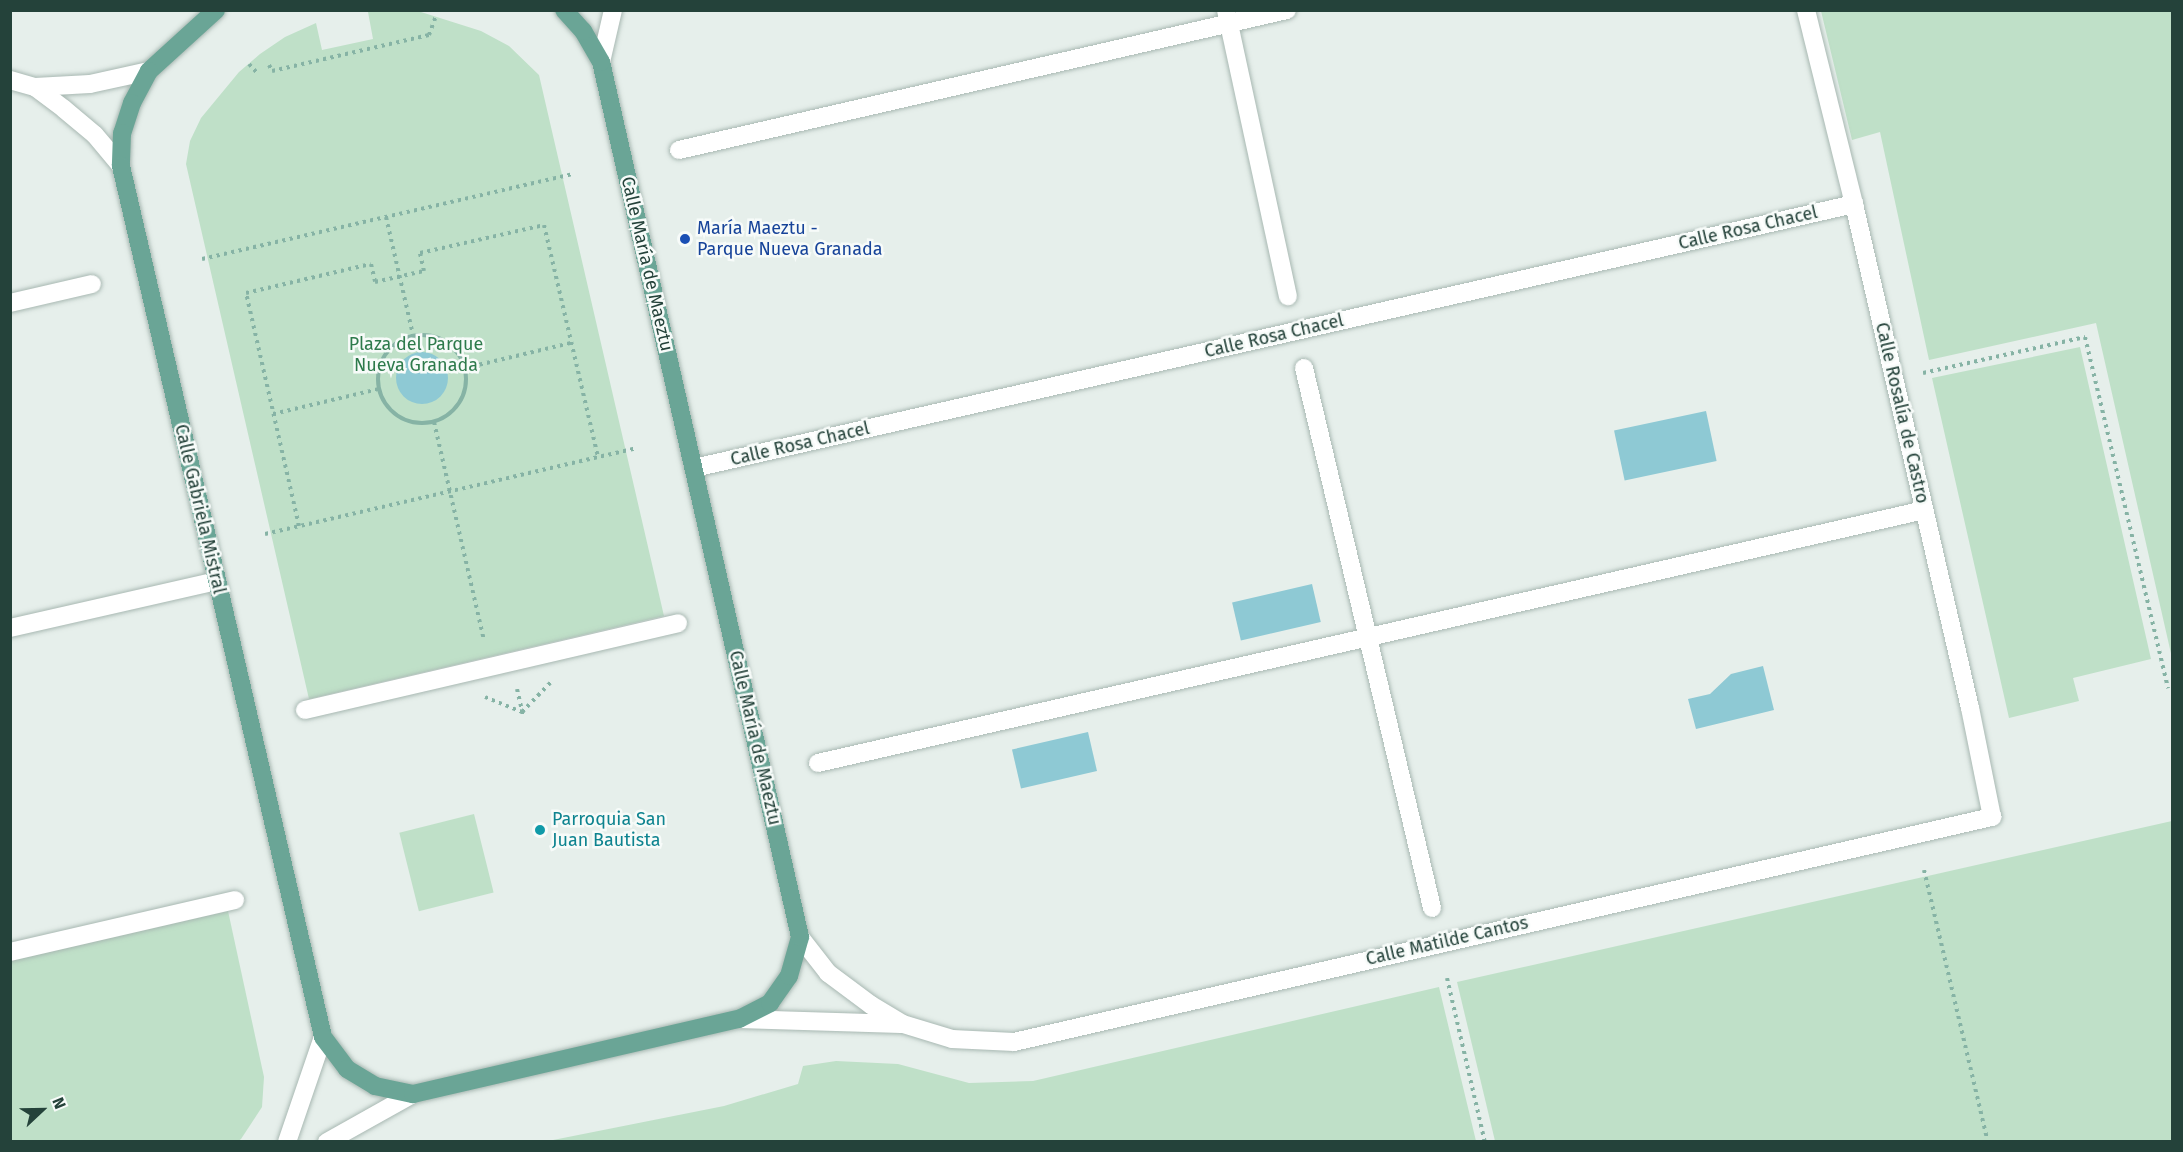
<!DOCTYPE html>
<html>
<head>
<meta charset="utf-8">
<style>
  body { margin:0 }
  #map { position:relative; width:2183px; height:1152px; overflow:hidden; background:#e6efeb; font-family:"Fira Sans",sans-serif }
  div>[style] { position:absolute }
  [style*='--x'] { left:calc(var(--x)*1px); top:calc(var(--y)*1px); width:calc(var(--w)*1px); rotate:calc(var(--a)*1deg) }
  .green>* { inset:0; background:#bfe0c8; transform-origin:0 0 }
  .water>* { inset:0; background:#8ec9d4; transform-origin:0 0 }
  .round { border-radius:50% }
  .path>* { height:4px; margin-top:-2px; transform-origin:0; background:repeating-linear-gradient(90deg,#86b3a5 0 3px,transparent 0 7.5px) }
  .path>.ring { margin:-2px; padding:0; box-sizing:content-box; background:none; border:4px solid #86b3a5; border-radius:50% }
  .roads { filter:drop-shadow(0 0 2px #a8b8b2) drop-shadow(0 0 2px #a8b8b2) }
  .minor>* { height:18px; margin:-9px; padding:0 9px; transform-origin:9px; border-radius:9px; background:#fff }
  .major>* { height:18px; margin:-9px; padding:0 9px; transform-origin:9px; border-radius:9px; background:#6aa596 }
  .dots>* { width:16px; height:16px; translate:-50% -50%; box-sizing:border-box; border:3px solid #f7fbf9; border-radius:50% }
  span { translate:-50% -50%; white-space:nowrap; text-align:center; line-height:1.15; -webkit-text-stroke:5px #f7fbf9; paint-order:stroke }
  .street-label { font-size:18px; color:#24423a }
  .transit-label { font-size:18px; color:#164399 }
  .left { translate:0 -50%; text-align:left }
  .park-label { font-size:18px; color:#2d7a4b }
  .culture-label { font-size:18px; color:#0d838f }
  .frame { position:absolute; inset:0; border:12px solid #24423a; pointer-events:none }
  .north { position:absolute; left:12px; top:1080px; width:60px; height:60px; -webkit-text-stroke:4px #f7fbf9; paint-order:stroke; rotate:68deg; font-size:16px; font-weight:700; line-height:24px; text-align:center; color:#24423a }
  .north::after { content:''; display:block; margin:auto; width:21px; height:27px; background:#24423a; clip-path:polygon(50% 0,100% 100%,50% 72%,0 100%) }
</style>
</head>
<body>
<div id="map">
  <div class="green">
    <i style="clip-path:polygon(395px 11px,421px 12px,481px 31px,509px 46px,539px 75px,664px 616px,309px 699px,186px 164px,190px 141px,201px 118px,239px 72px,260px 54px,285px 37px,316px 23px,322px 50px,373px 39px,368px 12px)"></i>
    <i style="clip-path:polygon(1821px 11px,2172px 11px,2172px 658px,2096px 323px,1929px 360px,1880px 132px,1852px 140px)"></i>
    <i style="clip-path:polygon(2080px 347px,2151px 659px,2073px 678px,2079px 701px,2009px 718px,1932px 378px)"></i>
    <i style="left:474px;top:814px;width:81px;height:77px;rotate:76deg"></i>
    <i style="clip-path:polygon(2172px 821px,2172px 1141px,1495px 1141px,1457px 982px)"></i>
    <i style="clip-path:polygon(228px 911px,264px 1077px,262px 1107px,241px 1139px,237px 1142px,11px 1141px,11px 961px)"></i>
    <i style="clip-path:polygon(1439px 987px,1476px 1141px,548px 1141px,724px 1106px,798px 1084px,803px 1066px,836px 1061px,898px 1064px,969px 1083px,1033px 1081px)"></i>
  </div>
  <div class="water">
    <i class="round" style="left:396px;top:352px;width:52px;height:52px"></i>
    <i style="left:1706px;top:411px;width:51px;height:94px;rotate:78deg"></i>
    <i style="left:1312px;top:584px;width:39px;height:82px;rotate:77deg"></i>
    <i style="clip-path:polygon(1763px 666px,1774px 710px,1696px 729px,1688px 699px,1710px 694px,1731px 674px)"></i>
    <i style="left:1088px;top:732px;width:40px;height:78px;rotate:77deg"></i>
  </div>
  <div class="path">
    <i style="--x:249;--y:64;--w:13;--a:48"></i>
    <i style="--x:269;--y:65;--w:7;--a:63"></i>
    <i style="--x:272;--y:71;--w:161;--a:-12.9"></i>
    <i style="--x:429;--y:35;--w:20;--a:-70"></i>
    <i style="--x:386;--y:217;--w:121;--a:77.1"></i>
    <i style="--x:202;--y:259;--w:380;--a:-12.9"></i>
    <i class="ring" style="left:378px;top:335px;width:84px;height:84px"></i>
    <i style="--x:465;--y:368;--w:109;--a:-13.3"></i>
    <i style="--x:1923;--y:373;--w:166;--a:-12.5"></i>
    <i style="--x:2085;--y:337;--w:361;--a:76.7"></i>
    <i style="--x:273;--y:414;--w:109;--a:-13.3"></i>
    <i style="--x:434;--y:422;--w:224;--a:77.1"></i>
    <i style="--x:299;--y:526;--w:239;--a:-102.8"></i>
    <i style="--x:246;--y:293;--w:128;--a:-13.1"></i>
    <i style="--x:371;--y:264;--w:18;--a:77"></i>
    <i style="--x:375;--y:282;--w:50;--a:-12.7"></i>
    <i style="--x:424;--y:271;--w:18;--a:-103"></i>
    <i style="--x:420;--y:253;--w:127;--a:-12.7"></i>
    <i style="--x:544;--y:225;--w:238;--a:76.9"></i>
    <i style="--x:265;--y:534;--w:382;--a:-13"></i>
    <i style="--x:517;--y:689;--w:28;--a:77"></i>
    <i style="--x:485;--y:697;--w:40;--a:22"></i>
    <i style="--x:522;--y:712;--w:42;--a:-46"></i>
    <i style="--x:1924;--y:870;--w:279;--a:76.8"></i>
    <i style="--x:1447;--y:978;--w:168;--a:77"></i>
  </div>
  <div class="roads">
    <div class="minor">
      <i style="--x:1226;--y:10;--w:293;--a:77.8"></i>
      <i style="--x:601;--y:62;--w:53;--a:-77"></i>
      <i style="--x:10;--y:80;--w:26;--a:16"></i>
      <i style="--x:35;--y:87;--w:36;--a:37"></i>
      <i style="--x:64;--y:109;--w:40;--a:40"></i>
      <i style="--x:95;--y:135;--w:40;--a:50"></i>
      <i style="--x:35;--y:87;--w:55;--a:-3.1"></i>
      <i style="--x:90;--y:84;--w:60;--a:-12.4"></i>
      <i style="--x:679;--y:150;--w:624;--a:-12.97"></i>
      <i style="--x:10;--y:303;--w:84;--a:-13"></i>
      <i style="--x:1304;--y:368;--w:555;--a:76.66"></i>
      <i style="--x:694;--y:468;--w:1190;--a:-12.82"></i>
      <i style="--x:10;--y:628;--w:212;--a:-12.8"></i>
      <i style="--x:305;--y:710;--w:383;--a:-13.1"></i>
      <i style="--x:818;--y:763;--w:1135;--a:-12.88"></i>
      <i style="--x:800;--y:937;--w:46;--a:52.1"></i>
      <i style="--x:828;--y:973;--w:54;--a:36.7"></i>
      <i style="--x:871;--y:1005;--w:37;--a:31"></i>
      <i style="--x:903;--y:1024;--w:51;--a:17"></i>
      <i style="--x:952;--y:1039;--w:62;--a:2.8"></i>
      <i style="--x:1014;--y:1042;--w:1004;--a:-12.96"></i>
      <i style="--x:1992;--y:817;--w:111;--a:-101.4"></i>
      <i style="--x:1970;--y:708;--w:517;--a:-102.96"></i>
      <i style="--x:1854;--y:204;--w:200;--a:-103.9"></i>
      <i style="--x:10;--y:952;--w:231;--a:-13"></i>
      <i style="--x:739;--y:1019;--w:162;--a:1.8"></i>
      <i style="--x:287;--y:1142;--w:111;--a:-71.1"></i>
      <i style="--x:327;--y:1142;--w:98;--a:-29.2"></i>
    </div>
    <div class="major">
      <i style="--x:216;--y:10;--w:91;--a:137.7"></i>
      <i style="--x:149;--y:71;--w:36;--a:118"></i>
      <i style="--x:132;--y:103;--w:32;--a:108"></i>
      <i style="--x:122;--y:133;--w:33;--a:92"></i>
      <i style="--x:121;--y:166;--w:894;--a:76.94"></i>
      <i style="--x:323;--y:1037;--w:40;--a:53"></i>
      <i style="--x:347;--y:1069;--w:33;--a:31"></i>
      <i style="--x:375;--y:1086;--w:39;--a:12"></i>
      <i style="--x:413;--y:1094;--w:335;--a:-13"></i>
      <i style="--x:739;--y:1019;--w:35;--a:-27"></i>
      <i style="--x:770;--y:1003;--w:33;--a:-55"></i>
      <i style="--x:789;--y:976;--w:41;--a:-74.2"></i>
      <i style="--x:800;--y:937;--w:897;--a:-102.81"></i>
      <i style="--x:601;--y:62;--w:36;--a:-120"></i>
      <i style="--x:583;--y:31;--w:28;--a:-132"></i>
    </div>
  </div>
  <div class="dots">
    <i style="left:685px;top:239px;background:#1a4fb4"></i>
    <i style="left:540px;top:830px;background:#0f9aa8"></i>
  </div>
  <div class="street-label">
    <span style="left:1748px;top:228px;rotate:-13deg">Calle Rosa Chacel</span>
    <span style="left:647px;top:264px;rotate:77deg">Calle María de Maeztu</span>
    <span style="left:1274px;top:336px;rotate:-13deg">Calle Rosa Chacel</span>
    <span style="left:1902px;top:413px;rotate:77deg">Calle Rosalía de Castro</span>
    <span style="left:800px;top:444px;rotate:-13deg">Calle Rosa Chacel</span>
    <span style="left:200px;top:509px;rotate:77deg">Calle Gabriela Mistral</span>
    <span style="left:755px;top:738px;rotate:77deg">Calle María de Maeztu</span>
    <span style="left:1447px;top:941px;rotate:-13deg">Calle Matilde Cantos</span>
  </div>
  <div class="transit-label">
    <span class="left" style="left:697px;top:239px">María Maeztu -<br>Parque Nueva Granada</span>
  </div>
  <div class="park-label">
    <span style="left:416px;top:355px">Plaza del Parque<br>Nueva Granada</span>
  </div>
  <div class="culture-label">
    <span class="left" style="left:552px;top:830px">Parroquia San<br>Juan Bautista</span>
  </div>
  <div class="frame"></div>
  <div class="north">N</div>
</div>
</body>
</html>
